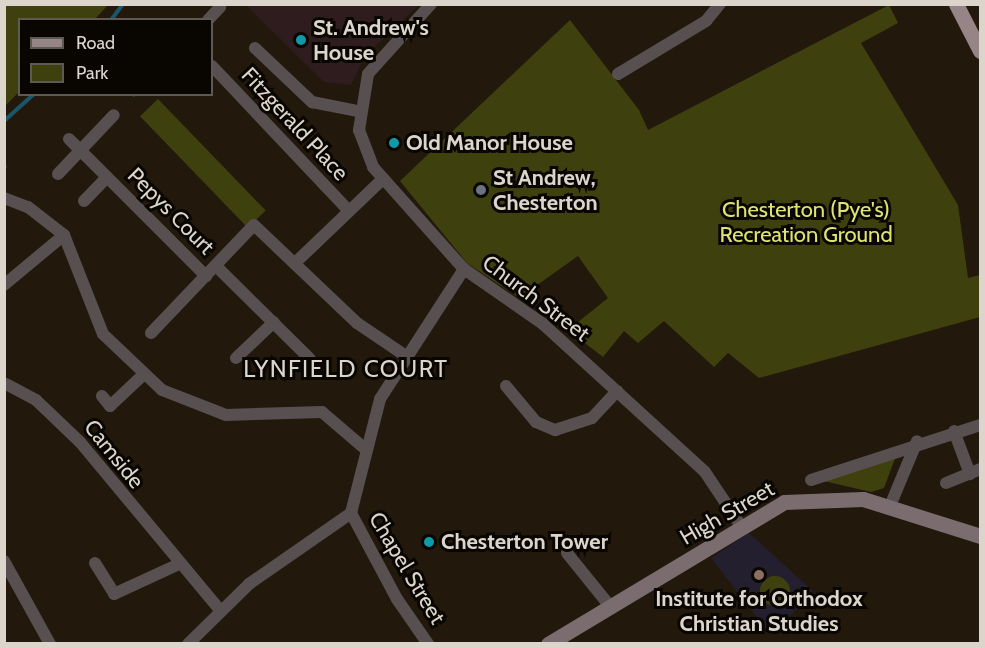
<!DOCTYPE html>
<html>
<head>
<meta charset="utf-8">
<style>
  body { margin:0 }
  #map { position:relative; width:985px; height:648px; overflow:hidden; background:#22190c; font-family:Cabin,sans-serif }
  div>[style] { position:absolute }
  [style*='--x'] { left:calc(var(--x)*1px); top:calc(var(--y)*1px); width:calc(var(--w)*1px); rotate:calc(var(--a)*1deg) }
  .industrial>* { inset:0; background:#2f1c1e }
  .education>* { inset:0; background:#231f2f }
  .green>* { inset:0; background:#3e410e; transform-origin:0 0 }
  .round { border-radius:50% }
  .stream>* { height:4px; margin:-2px; padding:0 2px; transform-origin:2px; border-radius:2px; background:#195669 }
  .street>* { height:12px; margin:-6px; padding:0 6px; transform-origin:6px; border-radius:6px; background:#584f51 }
  .secondary>* { height:15px; margin:-7.5px; padding:0 7.5px; transform-origin:7.5px; border-radius:7.5px; background:#7b6d6f }
  .primary>* { height:15px; margin:-7.5px; padding:0 7.5px; transform-origin:7.5px; border-radius:7.5px; background:#968487 }
  .dots>* { width:16px; height:16px; translate:-50% -50%; box-sizing:border-box; border:3px solid #090602; border-radius:50% }
  span { translate:-50% -50%; white-space:nowrap; text-align:center; line-height:1.15; -webkit-text-stroke:6px #090602; paint-order:stroke }
  .poi-label { font-size:22px; color:#dbd5cc; font-weight:700 }
  .left { translate:0 -50%; text-align:left }
  .street-label { font-size:22px; color:#dbd5cc }
  .park-label { font-size:22px; color:#dce56f }
  .neighbourhood-label { font-size:24px; color:#dbd5cc; letter-spacing:1.5px }
  .frame { position:absolute; inset:0; border:6px solid #dbd5cc; pointer-events:none }
  .legend { position:absolute; left:18px; top:18px; width:195px; height:78px; box-sizing:border-box; background:#090602; border:2px solid #5d5953; margin:0; padding:8px 10px; list-style:none; font-size:18px; color:#dbd5cc }
  .legend li { display:flex; align-items:center; gap:12px; height:30px }
  .legend b { width:30px; border:2px solid #5d5953 }
</style>
</head>
<body>
<div id="map">
  <div class="industrial">
    <i style="clip-path:polygon(246px 5px,246px 4px,419px 5px,365px 56px,351px 85px,324px 82px)"></i>
  </div>
  <div class="education">
    <i style="clip-path:polygon(749px 533px,814px 592px,771px 635px,711px 558px)"></i>
  </div>
  <div class="green">
    <i style="clip-path:polygon(5px 4px,108px 4px,108px 5px,95px 19px,20px 20px,19px 92px,5px 106px)"></i>
    <i style="clip-path:polygon(889px 5px,898px 23px,861px 43px,958px 205px,968px 278px,980px 275px,980px 317px,759px 378px,728px 353px,714px 367px,664px 321px,638px 343px,624px 331px,603px 357px,568px 330px,608px 298px,578px 256px,519px 298px,467px 263px,400px 181px,570px 20px,639px 110px,648px 130px)"></i>
    <i style="left:158px;top:99px;width:155px;height:25px;rotate:46deg"></i>
    <i style="clip-path:polygon(896px 456px,884px 488px,871px 492px,824px 481px)"></i>
    <i class="round" style="left:760px;top:576px;width:30px;height:30px"></i>
  </div>
  <div class="stream">
    <i style="--x:111;--y:20;--w:20;--a:-53"></i>
    <i style="--x:133;--y:94;--w:1;--a:45"></i>
    <i style="--x:4;--y:121;--w:40;--a:-42"></i>
    <i style="--x:4;--y:166;--w:1;--a:45"></i>
  </div>
  <div class="street">
    <i style="--x:431;--y:4;--w:94;--a:132"></i>
    <i style="--x:368;--y:74;--w:57;--a:99.1"></i>
    <i style="--x:359;--y:130;--w:40;--a:69"></i>
    <i style="--x:373;--y:167;--w:137;--a:48.3"></i>
    <i style="--x:464;--y:269;--w:96;--a:34.8"></i>
    <i style="--x:543;--y:324;--w:219;--a:42.4"></i>
    <i style="--x:705;--y:472;--w:65;--a:56.3"></i>
    <i style="--x:208;--y:20;--w:18;--a:-47"></i>
    <i style="--x:255;--y:48;--w:79;--a:43.5"></i>
    <i style="--x:312;--y:102;--w:47;--a:11.1"></i>
    <i style="--x:212;--y:66;--w:199;--a:46.6"></i>
    <i style="--x:618;--y:74;--w:103;--a:-31.1"></i>
    <i style="--x:706;--y:21;--w:22;--a:-51"></i>
    <i style="--x:69;--y:139;--w:194;--a:45"></i>
    <i style="--x:58;--y:174;--w:81;--a:-46.5"></i>
    <i style="--x:4;--y:198;--w:26;--a:21"></i>
    <i style="--x:28;--y:207;--w:46;--a:37.9"></i>
    <i style="--x:64;--y:235;--w:106;--a:68.5"></i>
    <i style="--x:103;--y:334;--w:81;--a:43.5"></i>
    <i style="--x:162;--y:390;--w:69;--a:21.3"></i>
    <i style="--x:226;--y:415;--w:96;--a:-1.8"></i>
    <i style="--x:322;--y:412;--w:55;--a:40.6"></i>
    <i style="--x:84;--y:201;--w:33;--a:-46"></i>
    <i style="--x:295;--y:263;--w:122;--a:-43.7"></i>
    <i style="--x:216;--y:266;--w:132;--a:44.7"></i>
    <i style="--x:4;--y:285;--w:78;--a:-39.8"></i>
    <i style="--x:151;--y:333;--w:149;--a:-46.4"></i>
    <i style="--x:254;--y:225;--w:142;--a:43.6"></i>
    <i style="--x:357;--y:323;--w:59;--a:34"></i>
    <i style="--x:236;--y:358;--w:52;--a:-43.5"></i>
    <i style="--x:6;--y:384;--w:34;--a:28"></i>
    <i style="--x:36;--y:400;--w:61;--a:43.7"></i>
    <i style="--x:80;--y:442;--w:217;--a:50.2"></i>
    <i style="--x:506;--y:386;--w:47;--a:50.2"></i>
    <i style="--x:536;--y:422;--w:21;--a:23"></i>
    <i style="--x:555;--y:430;--w:39;--a:-18"></i>
    <i style="--x:592;--y:418;--w:37;--a:-47"></i>
    <i style="--x:102;--y:396;--w:13;--a:51"></i>
    <i style="--x:110;--y:406;--w:47;--a:-43.3"></i>
    <i style="--x:954;--y:431;--w:46;--a:69.6"></i>
    <i style="--x:811;--y:480;--w:178;--a:-18"></i>
    <i style="--x:946;--y:483;--w:37;--a:-22"></i>
    <i style="--x:890;--y:506;--w:70;--a:-67.4"></i>
    <i style="--x:351;--y:513;--w:98;--a:61.9"></i>
    <i style="--x:397;--y:599;--w:55;--a:55.4"></i>
    <i style="--x:567;--y:553;--w:67;--a:51.1"></i>
    <i style="--x:4;--y:561;--w:95;--a:61"></i>
    <i style="--x:95;--y:563;--w:36;--a:58"></i>
    <i style="--x:114;--y:594;--w:69;--a:-24.7"></i>
    <i style="--x:188;--y:644;--w:86;--a:-44.5"></i>
    <i style="--x:249;--y:584;--w:124;--a:-34.8"></i>
    <i style="--x:351;--y:513;--w:118;--a:-75.7"></i>
    <i style="--x:380;--y:399;--w:155;--a:-57.1"></i>
  </div>
  <div class="secondary">
    <i style="--x:548;--y:644;--w:275;--a:-31"></i>
    <i style="--x:784;--y:502;--w:79;--a:-2.2"></i>
    <i style="--x:863;--y:499;--w:123;--a:17.5"></i>
  </div>
  <div class="primary">
    <i style="--x:956;--y:4;--w:53;--a:62.9"></i>
  </div>
  <div class="dots">
    <i style="left:301px;top:40px;background:#0f9aa8"></i>
    <i style="left:394px;top:143px;background:#0f9aa8"></i>
    <i style="left:481px;top:190px;background:#6b7280"></i>
    <i style="left:429px;top:542px;background:#0f9aa8"></i>
    <i style="left:759px;top:575px;background:#8d6e63"></i>
  </div>
  <div class="poi-label">
    <span class="left" style="left:313px;top:40px">St. Andrew's<br>House</span>
    <span class="left" style="left:406px;top:143px">Old Manor House</span>
    <span class="left" style="left:493px;top:190px">St Andrew,<br>Chesterton</span>
    <span class="left" style="left:441px;top:542px">Chesterton Tower</span>
    <span style="left:759px;top:611px">Institute for Orthodox<br>Christian Studies</span>
  </div>
  <div class="street-label">
    <span style="left:295px;top:124px;rotate:47deg">Fitzgerald Place</span>
    <span style="left:171px;top:211px;rotate:45deg">Pepys Court</span>
    <span style="left:536px;top:298px;rotate:37deg">Church Street</span>
    <span style="left:114px;top:454px;rotate:51deg">Camside</span>
    <span style="left:727px;top:513px;rotate:-30deg">High Street</span>
    <span style="left:407px;top:568px;rotate:59deg">Chapel Street</span>
  </div>
  <div class="park-label">
    <span style="left:806px;top:222px">Chesterton (Pye's)<br>Recreation Ground</span>
  </div>
  <div class="neighbourhood-label">
    <span style="left:346px;top:369px">LYNFIELD COURT</span>
  </div>
  <div class="frame"></div>
  <ul class="legend">
  <li><b style="height:8px;background:#968487"></b>Road</li>
  <li><b style="height:16px;background:#3e410e"></b>Park</li>
  </ul>
</div>
</body>
</html>
